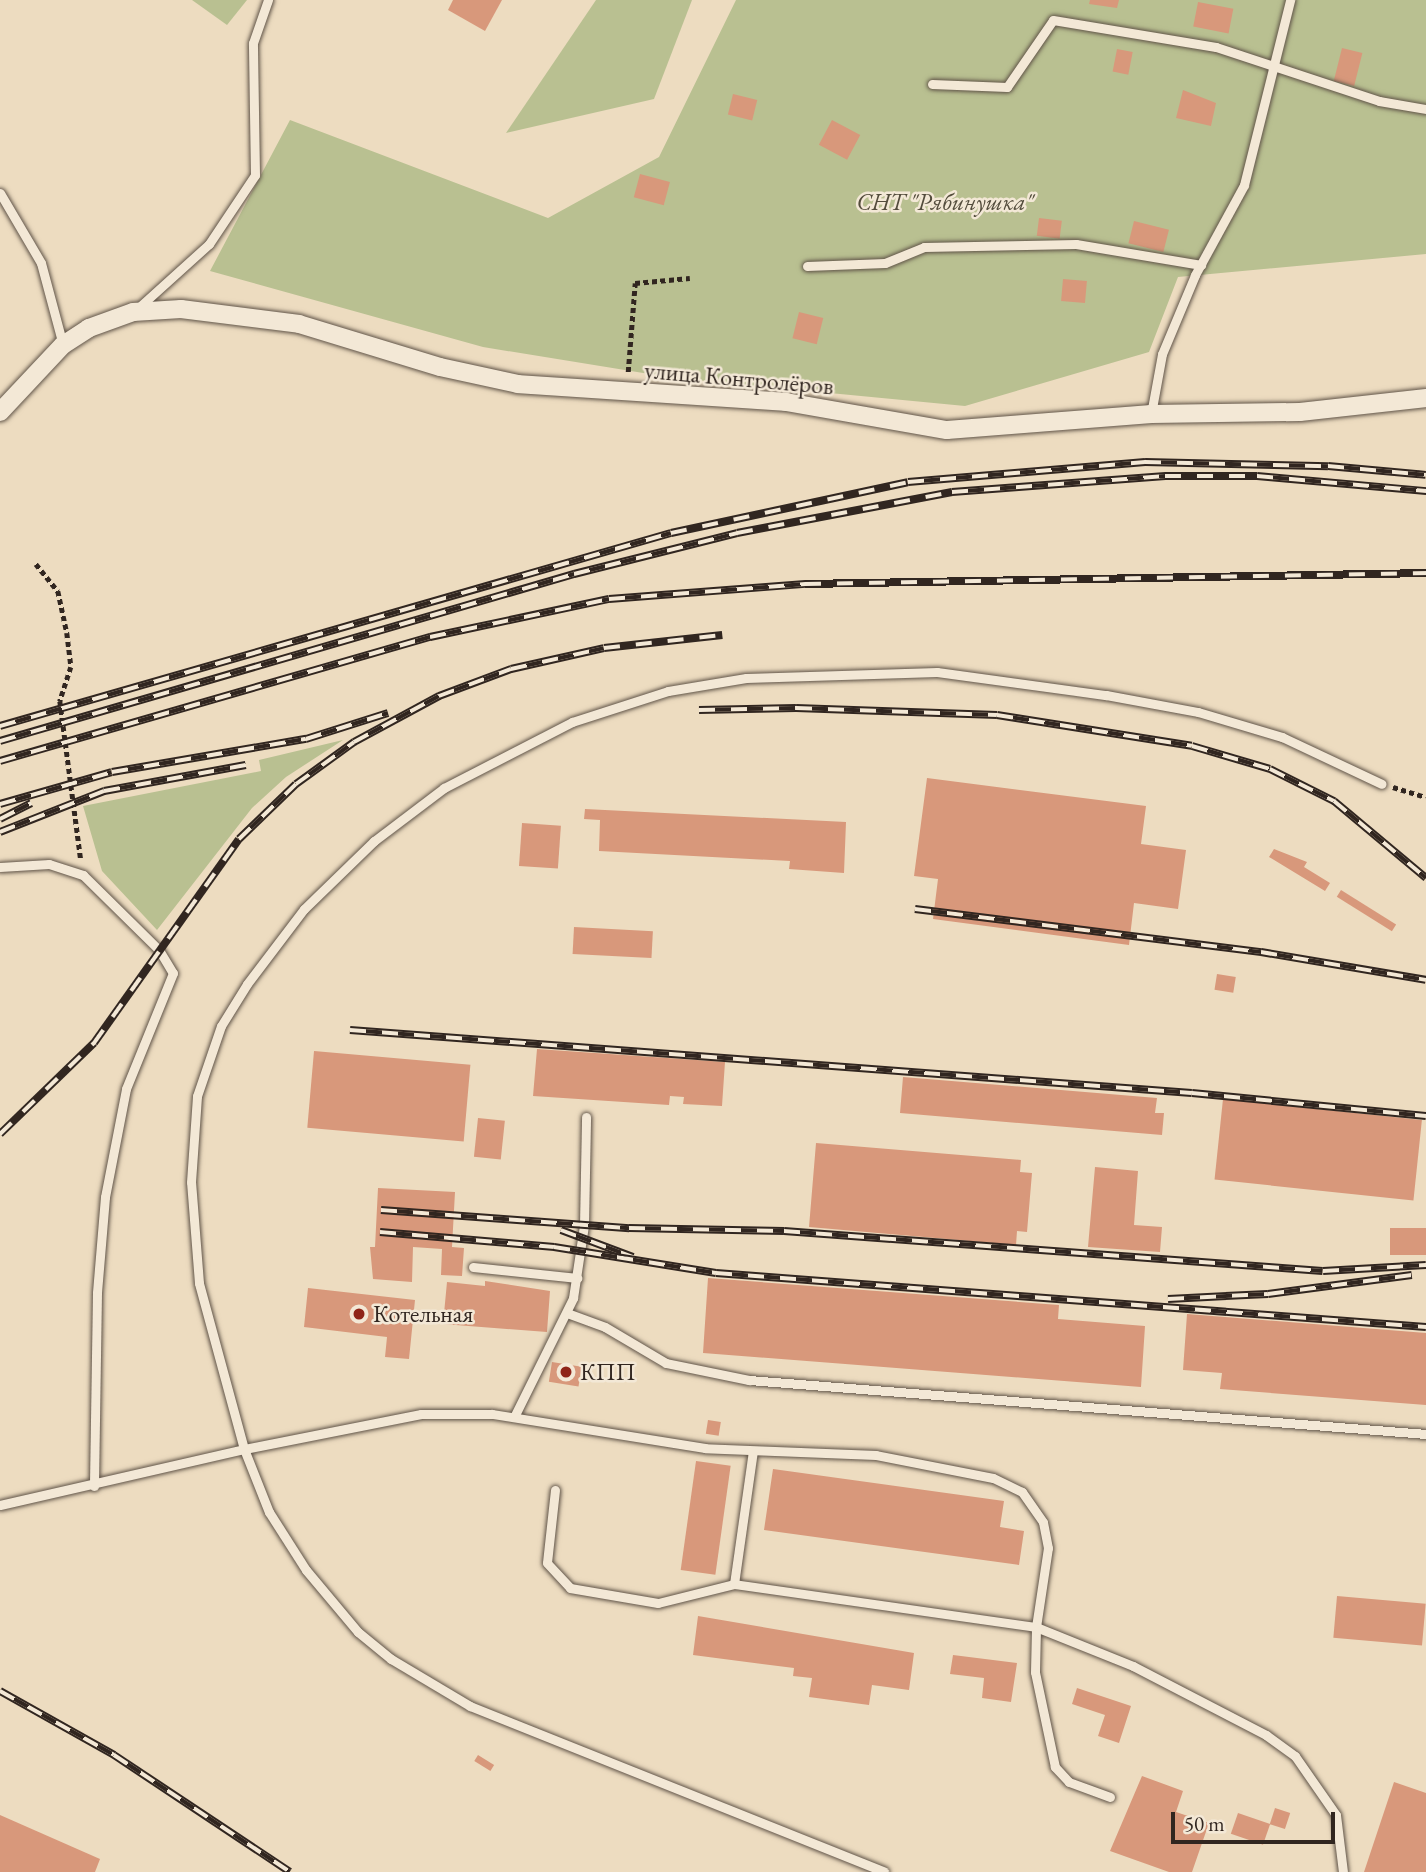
<!DOCTYPE html>
<html>
<head>
<meta charset="utf-8">
<style>
  body { margin:0 }
  #map { position:relative; width:1426px; height:1872px; overflow:hidden; background:#eddcc0; font-family:"EB Garamond",serif }
  div>[style] { position:absolute }
  [style*='--x'] { left:calc(var(--x)*1px); top:calc(var(--y)*1px); width:calc(var(--w)*1px); rotate:calc(var(--a)*1deg) }
  .green>* { inset:0; background:#b9c091 }
  .building>* { inset:0; background:#d8987b; transform-origin:0 0 }
  .path>* { height:4.5px; margin-top:-2.25px; transform-origin:0; background:repeating-linear-gradient(90deg,#312620 0 5px,transparent 0 8.5px) }
  .roads { filter:drop-shadow(0 0 2px #605448) drop-shadow(0 0 2px #605448) }
  .lane>* { height:9px; margin:-4.5px; padding:0 4.5px; transform-origin:4.5px; border-radius:4.5px; background:#f3e8d6 }
  .street>* { height:18px; margin:-9px; padding:0 9px; transform-origin:9px; border-radius:9px; background:#f3e8d6 }
  .rail>* { height:8px; margin-top:-4px; transform-origin:0; background:repeating-linear-gradient(90deg,#f3e8d6 0 16px,#312620 0 32px); box-sizing:border-box; border-block:2px solid #312620 }
  .dots>* { width:19px; height:19px; translate:-50% -50%; box-sizing:border-box; border:4px solid #f3e8d6; border-radius:50% }
  span { translate:-50% -50%; white-space:nowrap; text-align:center; line-height:1.15; -webkit-text-stroke:5px #f3e8d6; paint-order:stroke }
  .park-label { font-size:24px; color:#534c3c; font-style:italic }
  .street-label { font-size:24px; color:#312620 }
  .poi-label { font-size:24px; color:#312620 }
  .left { translate:0 -50%; text-align:left }
  .scale { position:absolute; left:1171px; top:1812px; width:164px; height:32px; box-sizing:border-box; border:4px solid #312620; border-top:0; padding-left:9px; font-size:21px; line-height:24px; white-space:nowrap; color:#312620; -webkit-text-stroke:5px #f3e8d6; paint-order:stroke }
</style>
</head>
<body>
<div id="map">
  <div class="green">
    <i style="clip-path:polygon(192px 0,247px 0,227px 25px)"></i>
    <i style="clip-path:polygon(596px 0,692px 0,654px 99px,506px 133px)"></i>
    <i style="clip-path:polygon(736px 0,1426px 0,1426px 254px,1178px 277px,1149px 352px,965px 406px,674px 378px,483px 347px,210px 271px,290px 120px,548px 218px,659px 157px)"></i>
    <i style="clip-path:polygon(343px 740px,286px 777px,252px 808px,157px 930px,102px 871px,83px 806px,261px 771px,259px 760px)"></i>
  </div>
  <div class="building">
    <i style="clip-path:polygon(453px 0,502px 0,485px 31px,448px 10px)"></i>
    <i style="clip-path:polygon(1090px 0,1119px 0,1117px 8px,1089px 4px)"></i>
    <i style="left:1198px;top:2px;width:36px;height:25px;rotate:11deg"></i>
    <i style="left:1342px;top:48px;width:21px;height:34px;rotate:14deg"></i>
    <i style="left:1117px;top:49px;width:16px;height:23px;rotate:11deg"></i>
    <i style="clip-path:polygon(1183px 90px,1216px 103px,1211px 126px,1176px 118px)"></i>
    <i style="left:733px;top:94px;width:25px;height:21px;rotate:14deg"></i>
    <i style="left:832px;top:120px;width:32px;height:28px;rotate:28deg"></i>
    <i style="left:640px;top:174px;width:31px;height:24px;rotate:15deg"></i>
    <i style="left:1039px;top:218px;width:23px;height:18px;rotate:7deg"></i>
    <i style="left:1134px;top:221px;width:36px;height:23px;rotate:14deg"></i>
    <i style="left:1063px;top:279px;width:24px;height:22px;rotate:5deg"></i>
    <i style="left:799px;top:312px;width:25px;height:27px;rotate:14deg"></i>
    <i style="clip-path:polygon(927px 778px,1146px 806px,1141px 844px,1186px 850px,1178px 909px,1134px 903px,1129px 945px,933px 919px,938px 879px,914px 876px)"></i>
    <i style="clip-path:polygon(585px 809px,846px 822px,844px 873px,789px 869px,790px 861px,599px 851px,600px 820px,584px 819px)"></i>
    <i style="left:522px;top:823px;width:39px;height:43px;rotate:4deg"></i>
    <i style="clip-path:polygon(1274px 849px,1307px 862px,1304px 867px,1330px 883px,1325px 891px,1269px 857px)"></i>
    <i style="left:1341px;top:890px;width:65px;height:8px;rotate:32deg"></i>
    <i style="left:574px;top:927px;width:79px;height:27px;rotate:3deg"></i>
    <i style="left:1217px;top:974px;width:19px;height:16px;rotate:9deg"></i>
    <i style="clip-path:polygon(537px 1049px,725px 1062px,722px 1106px,683px 1104px,684px 1097px,670px 1096px,669px 1105px,533px 1096px)"></i>
    <i style="left:314px;top:1051px;width:157px;height:77px;rotate:5deg"></i>
    <i style="clip-path:polygon(903px 1077px,1157px 1098px,1155px 1113px,1164px 1113px,1162px 1135px,900px 1113px)"></i>
    <i style="left:1223px;top:1099px;width:200px;height:81px;rotate:6deg"></i>
    <i style="left:478px;top:1118px;width:27px;height:39px;rotate:6deg"></i>
    <i style="clip-path:polygon(816px 1143px,1021px 1160px,1020px 1172px,1032px 1173px,1027px 1232px,1017px 1231px,1016px 1245px,809px 1227px)"></i>
    <i style="clip-path:polygon(1095px 1167px,1138px 1171px,1134px 1225px,1162px 1227px,1160px 1252px,1088px 1247px)"></i>
    <i style="clip-path:polygon(378px 1188px,455px 1192px,452px 1247px,464px 1248px,462px 1276px,441px 1275px,442px 1249px,413px 1247px,412px 1282px,373px 1279px,370px 1247px,375px 1247px)"></i>
    <i style="left:1426px;top:1228px;width:27px;height:36px;rotate:90deg"></i>
    <i style="clip-path:polygon(708px 1278px,1059px 1305px,1058px 1319px,1145px 1326px,1141px 1387px,703px 1353px)"></i>
    <i style="clip-path:polygon(485px 1281px,550px 1291px,547px 1332px,443px 1324px,447px 1282px,485px 1286px)"></i>
    <i style="clip-path:polygon(308px 1288px,415px 1300px,409px 1359px,385px 1357px,387px 1337px,304px 1327px)"></i>
    <i style="clip-path:polygon(1187px 1314px,1426px 1333px,1426px 1405px,1220px 1389px,1222px 1373px,1183px 1370px)"></i>
    <i style="left:552px;top:1362px;width:30px;height:20px;rotate:9deg"></i>
    <i style="left:708px;top:1420px;width:13px;height:14px;rotate:9deg"></i>
    <i style="left:696px;top:1461px;width:35px;height:110px;rotate:8deg"></i>
    <i style="clip-path:polygon(773px 1469px,1004px 1501px,1000px 1527px,1024px 1531px,1019px 1565px,764px 1530px)"></i>
    <i style="left:1337px;top:1596px;width:89px;height:42px;rotate:5deg"></i>
    <i style="clip-path:polygon(698px 1616px,914px 1653px,909px 1690px,872px 1685px,869px 1705px,809px 1697px,812px 1678px,793px 1676px,794px 1668px,693px 1655px)"></i>
    <i style="clip-path:polygon(953px 1655px,1017px 1663px,1011px 1702px,982px 1698px,984px 1678px,950px 1674px)"></i>
    <i style="clip-path:polygon(1077px 1688px,1131px 1706px,1119px 1743px,1098px 1736px,1105px 1715px,1072px 1704px)"></i>
    <i style="left:478px;top:1755px;width:19px;height:7px;rotate:32deg"></i>
    <i style="clip-path:polygon(1142px 1776px,1183px 1791px,1176px 1812px,1209px 1823px,1192px 1872px,1169px 1872px,1110px 1851px)"></i>
    <i style="clip-path:polygon(1394px 1782px,1426px 1793px,1426px 1872px,1364px 1872px)"></i>
    <i style="left:1275px;top:1808px;width:16px;height:17px;rotate:18deg"></i>
    <i style="left:1238px;top:1813px;width:34px;height:22px;rotate:19deg"></i>
    <i style="clip-path:polygon(0 1815px,100px 1859px,95px 1872px,0 1872px)"></i>
  </div>
  <div class="path">
    <i style="--x:628;--y:372;--w:89;--a:-85.5"></i>
    <i style="--x:635;--y:283;--w:55;--a:-5.2"></i>
    <i style="--x:36;--y:564;--w:35;--a:51"></i>
    <i style="--x:58;--y:591;--w:43;--a:77.9"></i>
    <i style="--x:67;--y:633;--w:34;--a:83"></i>
    <i style="--x:71;--y:667;--w:36;--a:108"></i>
    <i style="--x:60;--y:701;--w:160;--a:82.5"></i>
    <i style="--x:1393;--y:787;--w:34;--a:17"></i>
  </div>
  <div class="roads">
    <div class="lane">
      <i style="--x:932;--y:84;--w:75;--a:2.3"></i>
      <i style="--x:1007;--y:87;--w:81;--a:-55.5"></i>
      <i style="--x:1053;--y:20;--w:165;--a:9.4"></i>
      <i style="--x:1216;--y:47;--w:172;--a:18.3"></i>
      <i style="--x:1379;--y:101;--w:48;--a:9.7"></i>
      <i style="--x:0;--y:193;--w:81;--a:59.6"></i>
      <i style="--x:41;--y:263;--w:85;--a:75"></i>
      <i style="--x:807;--y:266;--w:78;--a:-2.2"></i>
      <i style="--x:885;--y:263;--w:42;--a:-22.3"></i>
      <i style="--x:924;--y:247;--w:152;--a:-1.1"></i>
      <i style="--x:1076;--y:244;--w:127;--a:9.5"></i>
      <i style="--x:137;--y:309;--w:97;--a:-42.1"></i>
      <i style="--x:209;--y:244;--w:83;--a:-56.3"></i>
      <i style="--x:255;--y:175;--w:132;--a:-90.9"></i>
      <i style="--x:253;--y:43;--w:46;--a:-70.8"></i>
      <i style="--x:1151;--y:414;--w:61;--a:-79.6"></i>
      <i style="--x:1162;--y:354;--w:86;--a:-67.3"></i>
      <i style="--x:1195;--y:275;--w:102;--a:-61.4"></i>
      <i style="--x:1244;--y:185;--w:191;--a:-76"></i>
      <i style="--x:0;--y:867;--w:49;--a:-3.5"></i>
      <i style="--x:49;--y:864;--w:36;--a:18"></i>
      <i style="--x:83;--y:875;--w:107;--a:44.6"></i>
      <i style="--x:159;--y:950;--w:27;--a:59"></i>
      <i style="--x:173;--y:973;--w:125;--a:112.1"></i>
      <i style="--x:126;--y:1089;--w:110;--a:101"></i>
      <i style="--x:105;--y:1197;--w:96;--a:94.8"></i>
      <i style="--x:97;--y:1293;--w:193;--a:90.9"></i>
      <i style="--x:473;--y:1267;--w:105;--a:6"></i>
      <i style="--x:567;--y:1313;--w:40;--a:20.2"></i>
      <i style="--x:605;--y:1327;--w:71;--a:30.5"></i>
      <i style="--x:666;--y:1363;--w:85;--a:11.6"></i>
      <i style="--x:749;--y:1380;--w:679;--a:4.56"></i>
      <i style="--x:515;--y:1415;--w:131;--a:-63.6"></i>
      <i style="--x:573;--y:1298;--w:74;--a:-81.4"></i>
      <i style="--x:584;--y:1225;--w:108;--a:-88.9"></i>
      <i style="--x:555;--y:1490;--w:73;--a:96.3"></i>
      <i style="--x:547;--y:1563;--w:34;--a:47"></i>
      <i style="--x:570;--y:1588;--w:89;--a:9.7"></i>
      <i style="--x:658;--y:1603;--w:78;--a:-14"></i>
      <i style="--x:734;--y:1584;--w:305;--a:8.1"></i>
      <i style="--x:1036;--y:1627;--w:80;--a:-81.4"></i>
      <i style="--x:1048;--y:1548;--w:26;--a:-101"></i>
      <i style="--x:1043;--y:1522;--w:37;--a:-125"></i>
      <i style="--x:1022;--y:1492;--w:32;--a:-154"></i>
      <i style="--x:993;--y:1478;--w:119;--a:-168.9"></i>
      <i style="--x:876;--y:1455;--w:171;--a:-177.7"></i>
      <i style="--x:705;--y:1448;--w:216;--a:-170.9"></i>
      <i style="--x:492;--y:1414;--w:71;--a:180"></i>
      <i style="--x:421;--y:1414;--w:180;--a:168.8"></i>
      <i style="--x:244;--y:1449;--w:172;--a:-105.2"></i>
      <i style="--x:199;--y:1283;--w:101;--a:-94.5"></i>
      <i style="--x:191;--y:1182;--w:86;--a:-86"></i>
      <i style="--x:197;--y:1096;--w:74;--a:-71.1"></i>
      <i style="--x:221;--y:1026;--w:49;--a:-58.2"></i>
      <i style="--x:247;--y:984;--w:94;--a:-52.8"></i>
      <i style="--x:304;--y:909;--w:98;--a:-44.2"></i>
      <i style="--x:374;--y:841;--w:88;--a:-37.1"></i>
      <i style="--x:444;--y:788;--w:144;--a:-27.3"></i>
      <i style="--x:572;--y:722;--w:101;--a:-17.9"></i>
      <i style="--x:668;--y:691;--w:79;--a:-9.5"></i>
      <i style="--x:746;--y:678;--w:191;--a:-1.8"></i>
      <i style="--x:937;--y:672;--w:171;--a:7.8"></i>
      <i style="--x:1106;--y:695;--w:94;--a:10.5"></i>
      <i style="--x:1198;--y:712;--w:88;--a:16.6"></i>
      <i style="--x:1282;--y:737;--w:110;--a:25.2"></i>
      <i style="--x:0;--y:1505;--w:250;--a:-12.9"></i>
      <i style="--x:244;--y:1449;--w:68;--a:68.4"></i>
      <i style="--x:269;--y:1512;--w:69;--a:57.5"></i>
      <i style="--x:306;--y:1570;--w:81;--a:50"></i>
      <i style="--x:358;--y:1632;--w:43;--a:39.3"></i>
      <i style="--x:391;--y:1659;--w:92;--a:30.7"></i>
      <i style="--x:470;--y:1706;--w:446;--a:21.8"></i>
      <i style="--x:734;--y:1584;--w:134;--a:-81.9"></i>
      <i style="--x:1110;--y:1797;--w:44;--a:-159.9"></i>
      <i style="--x:1069;--y:1782;--w:21;--a:-133"></i>
      <i style="--x:1055;--y:1767;--w:97;--a:-101.9"></i>
      <i style="--x:1035;--y:1672;--w:45;--a:-88.7"></i>
      <i style="--x:1036;--y:1627;--w:105;--a:21.9"></i>
      <i style="--x:1133;--y:1666;--w:150;--a:27.4"></i>
      <i style="--x:1266;--y:1735;--w:36;--a:36"></i>
      <i style="--x:1295;--y:1756;--w:72;--a:55.2"></i>
      <i style="--x:1336;--y:1815;--w:57;--a:83"></i>
    </div>
    <div class="street">
      <i style="--x:0;--y:412;--w:92;--a:-46.8"></i>
      <i style="--x:63;--y:345;--w:31;--a:-33"></i>
      <i style="--x:89;--y:328;--w:47;--a:-20"></i>
      <i style="--x:133;--y:312;--w:48;--a:-3.6"></i>
      <i style="--x:181;--y:309;--w:119;--a:7.2"></i>
      <i style="--x:299;--y:324;--w:147;--a:17"></i>
      <i style="--x:440;--y:367;--w:80;--a:12.3"></i>
      <i style="--x:518;--y:384;--w:269;--a:3.8"></i>
      <i style="--x:786;--y:402;--w:163;--a:9.9"></i>
      <i style="--x:947;--y:430;--w:205;--a:-4.5"></i>
      <i style="--x:1151;--y:414;--w:149;--a:-0.8"></i>
      <i style="--x:1300;--y:412;--w:127;--a:-6.3"></i>
    </div>
  </div>
  <div class="rail">
    <i style="--x:699;--y:710;--w:97;--a:-1.2"></i>
    <i style="--x:796;--y:708;--w:201;--a:2"></i>
    <i style="--x:997;--y:715;--w:197;--a:9"></i>
    <i style="--x:1192;--y:746;--w:81;--a:16.4"></i>
    <i style="--x:1270;--y:769;--w:72;--a:26.6"></i>
    <i style="--x:1334;--y:801;--w:120;--a:39.9"></i>
    <i style="--x:0;--y:726;--w:698;--a:-16.05"></i>
    <i style="--x:671;--y:533;--w:242;--a:-12.1"></i>
    <i style="--x:908;--y:482;--w:238;--a:-4.8"></i>
    <i style="--x:1145;--y:462;--w:183;--a:1.3"></i>
    <i style="--x:1328;--y:466;--w:98;--a:5.2"></i>
    <i style="--x:0;--y:741;--w:598;--a:-16.22"></i>
    <i style="--x:574;--y:574;--w:168;--a:-14.1"></i>
    <i style="--x:737;--y:533;--w:219;--a:-10.8"></i>
    <i style="--x:952;--y:492;--w:214;--a:-4.3"></i>
    <i style="--x:1165;--y:476;--w:92;--a:0"></i>
    <i style="--x:1257;--y:476;--w:170;--a:5.1"></i>
    <i style="--x:0;--y:761;--w:448;--a:-16.1"></i>
    <i style="--x:430;--y:637;--w:183;--a:-12"></i>
    <i style="--x:609;--y:599;--w:197;--a:-4.4"></i>
    <i style="--x:805;--y:584;--w:621;--a:-1.01"></i>
    <i style="--x:0;--y:804;--w:116;--a:-15.9"></i>
    <i style="--x:112;--y:772;--w:197;--a:-9.7"></i>
    <i style="--x:306;--y:739;--w:86;--a:-17.6"></i>
    <i style="--x:0;--y:819;--w:35;--a:-27"></i>
    <i style="--x:0;--y:832;--w:112;--a:-21.5"></i>
    <i style="--x:104;--y:791;--w:144;--a:-10.4"></i>
    <i style="--x:915;--y:909;--w:349;--a:7.1"></i>
    <i style="--x:1261;--y:952;--w:167;--a:9.6"></i>
    <i style="--x:350;--y:1030;--w:844;--a:4.28"></i>
    <i style="--x:1192;--y:1093;--w:235;--a:5.6"></i>
    <i style="--x:0;--y:1134;--w:131;--a:-44.1"></i>
    <i style="--x:94;--y:1043;--w:250;--a:-54.6"></i>
    <i style="--x:239;--y:839;--w:79;--a:-44"></i>
    <i style="--x:296;--y:784;--w:72;--a:-35.9"></i>
    <i style="--x:354;--y:742;--w:97;--a:-28.4"></i>
    <i style="--x:439;--y:696;--w:77;--a:-20.6"></i>
    <i style="--x:511;--y:669;--w:95;--a:-12.7"></i>
    <i style="--x:604;--y:648;--w:119;--a:-6.3"></i>
    <i style="--x:381;--y:1210;--w:249;--a:4.2"></i>
    <i style="--x:629;--y:1228;--w:155;--a:1.1"></i>
    <i style="--x:784;--y:1231;--w:540;--a:4.24"></i>
    <i style="--x:1323;--y:1271;--w:103;--a:-3.3"></i>
    <i style="--x:561;--y:1230;--w:77;--a:20.6"></i>
    <i style="--x:380;--y:1232;--w:175;--a:4.9"></i>
    <i style="--x:554;--y:1247;--w:164;--a:9.1"></i>
    <i style="--x:716;--y:1273;--w:712;--a:4.35"></i>
    <i style="--x:1168;--y:1299;--w:100;--a:-2.9"></i>
    <i style="--x:1268;--y:1294;--w:145;--a:-7.5"></i>
    <i style="--x:0;--y:1691;--w:131;--a:29.3"></i>
    <i style="--x:114;--y:1755;--w:211;--a:33.6"></i>
  </div>
  <div class="dots">
    <i style="left:359px;top:1314px;background:#8f2418"></i>
    <i style="left:566px;top:1372px;background:#8f2418"></i>
  </div>
  <div class="park-label">
    <span style="left:945px;top:202px">СНТ "Рябинушка"</span>
  </div>
  <div class="street-label">
    <span style="left:739px;top:378px;rotate:5deg">улица Контролёров</span>
  </div>
  <div class="poi-label">
    <span class="left" style="left:373px;top:1314px">Котельная</span>
    <span class="left" style="left:580px;top:1372px">КПП</span>
  </div>
  <div class="scale">50 m</div>
</div>
</body>
</html>
